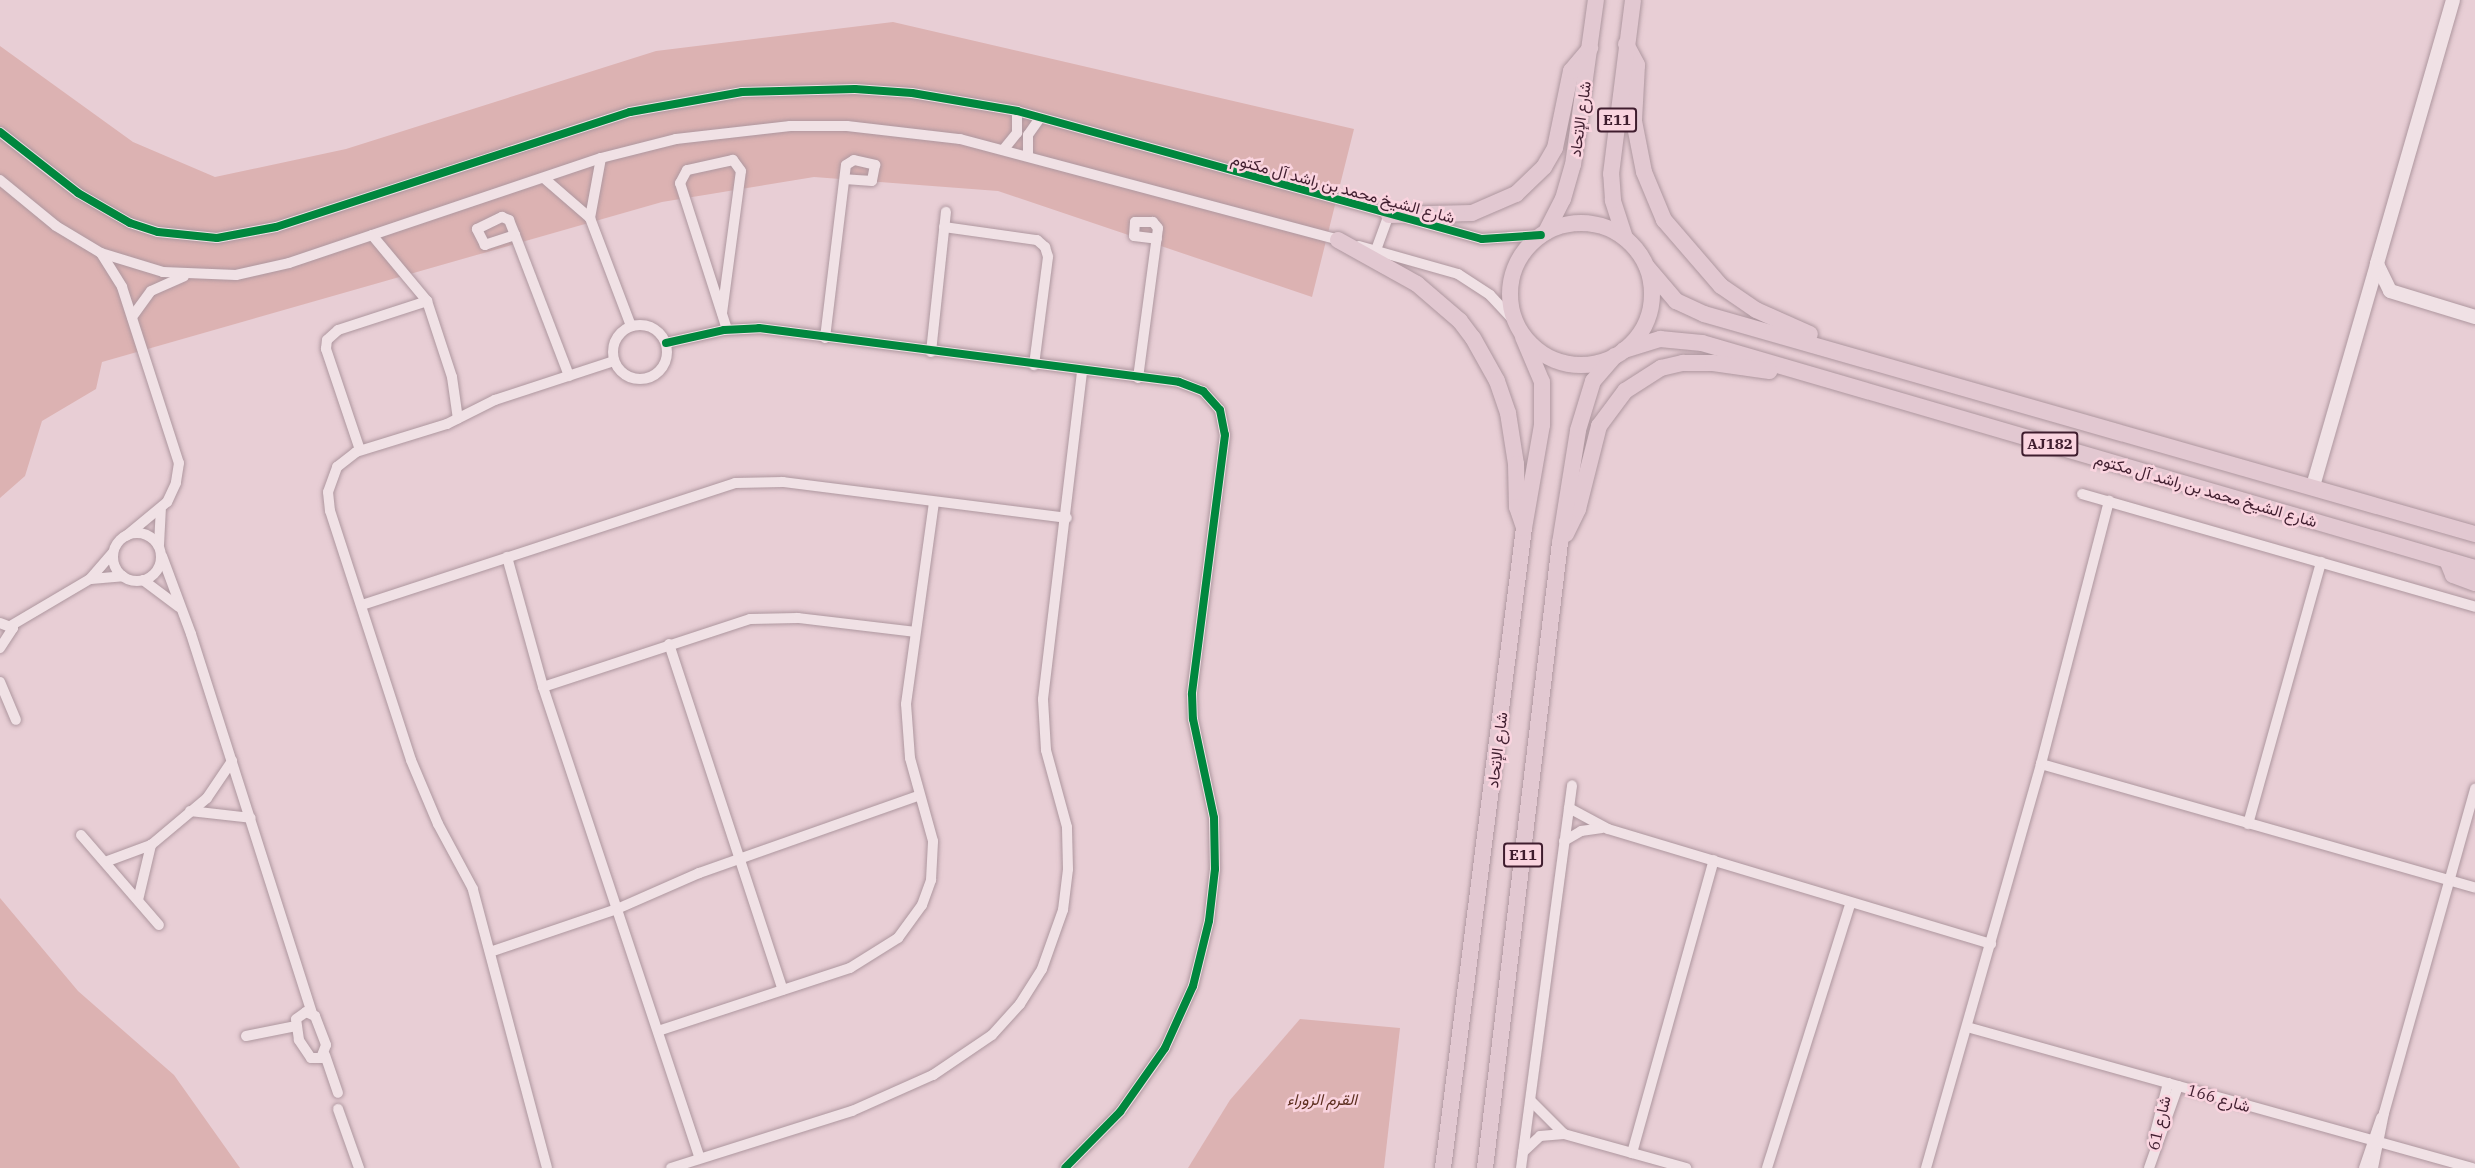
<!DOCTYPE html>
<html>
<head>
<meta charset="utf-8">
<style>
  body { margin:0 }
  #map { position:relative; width:2475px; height:1168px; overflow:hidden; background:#e8ced5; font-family:"IBM Plex Serif",Vazirmatn,serif }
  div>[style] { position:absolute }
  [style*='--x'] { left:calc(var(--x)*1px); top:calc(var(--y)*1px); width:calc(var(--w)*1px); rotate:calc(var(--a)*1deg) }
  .green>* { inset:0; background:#dcb2b2 }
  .roads { filter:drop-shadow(0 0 2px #ae979f) drop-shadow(0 0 2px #ae979f) }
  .minor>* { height:10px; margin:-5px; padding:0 5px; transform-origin:5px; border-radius:5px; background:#f0e1e5 }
  .minor>.ring { margin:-5px; padding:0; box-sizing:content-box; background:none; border:10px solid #f0e1e5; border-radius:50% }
  .tertiary>* { height:14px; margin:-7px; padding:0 7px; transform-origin:7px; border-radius:7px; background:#f0e1e5 }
  .trunk>* { height:16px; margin:-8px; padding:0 8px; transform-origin:8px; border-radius:8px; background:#e2c8d1 }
  .trunk>.ring { margin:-8px; padding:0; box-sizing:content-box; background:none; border:16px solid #e2c8d1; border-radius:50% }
  .cycleway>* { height:8px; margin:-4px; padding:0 4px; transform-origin:4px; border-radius:4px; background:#00873e }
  span { translate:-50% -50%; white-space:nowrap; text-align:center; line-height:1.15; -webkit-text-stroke:5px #fad4df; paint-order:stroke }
  .shield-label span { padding:2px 4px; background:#fad4df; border:2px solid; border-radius:4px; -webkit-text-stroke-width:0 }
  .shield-label { font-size:15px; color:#3f1d2e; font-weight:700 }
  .street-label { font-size:16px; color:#3f1d2e }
  .park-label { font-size:16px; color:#5e3021; font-style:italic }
</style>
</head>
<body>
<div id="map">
  <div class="green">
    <i style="clip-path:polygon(893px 22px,1354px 129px,1312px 297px,998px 191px,814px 177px,662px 202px,102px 362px,96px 389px,42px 421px,25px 476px,0 498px,0 46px,133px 142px,215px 177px,346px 149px,656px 51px)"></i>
    <i style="clip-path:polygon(0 898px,78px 991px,174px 1075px,240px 1168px,0 1168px)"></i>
    <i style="clip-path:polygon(1300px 1019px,1400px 1028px,1384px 1168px,1188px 1168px,1230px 1100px)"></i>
  </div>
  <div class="roads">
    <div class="minor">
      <i style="--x:0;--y:132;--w:99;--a:38"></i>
      <i style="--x:78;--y:193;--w:60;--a:30"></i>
      <i style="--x:130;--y:223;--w:29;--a:18"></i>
      <i style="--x:158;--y:232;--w:59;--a:5.8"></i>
      <i style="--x:217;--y:238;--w:60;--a:-10.6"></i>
      <i style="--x:276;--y:227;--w:372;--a:-18"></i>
      <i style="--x:630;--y:112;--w:114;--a:-10.1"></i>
      <i style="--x:742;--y:92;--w:113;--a:-1.5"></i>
      <i style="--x:855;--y:89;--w:57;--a:4"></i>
      <i style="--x:912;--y:93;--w:107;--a:9.7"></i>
      <i style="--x:1017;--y:111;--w:482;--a:15.4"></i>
      <i style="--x:1482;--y:239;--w:59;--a:-3.9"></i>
      <i style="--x:1004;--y:149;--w:21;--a:-51"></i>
      <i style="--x:1017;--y:133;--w:22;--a:-90"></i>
      <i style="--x:1028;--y:156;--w:21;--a:-90"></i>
      <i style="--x:1028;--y:135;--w:21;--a:-55"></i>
      <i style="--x:601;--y:158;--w:61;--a:100.4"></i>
      <i style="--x:590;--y:218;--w:116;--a:69.2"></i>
      <i style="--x:545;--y:179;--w:60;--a:40.9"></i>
      <i style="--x:0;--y:180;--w:72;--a:39.4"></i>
      <i style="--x:56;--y:226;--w:52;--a:31"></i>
      <i style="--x:101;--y:253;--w:65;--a:17"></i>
      <i style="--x:163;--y:272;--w:73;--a:2.4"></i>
      <i style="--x:236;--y:275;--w:54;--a:-12.8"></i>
      <i style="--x:289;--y:263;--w:329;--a:-18.6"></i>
      <i style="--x:601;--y:158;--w:77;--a:-14.2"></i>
      <i style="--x:676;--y:139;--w:115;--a:-6.5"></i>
      <i style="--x:790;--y:126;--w:57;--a:0"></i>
      <i style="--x:847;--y:126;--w:114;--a:6.6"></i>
      <i style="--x:960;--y:139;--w:397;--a:14.9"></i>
      <i style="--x:944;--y:227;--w:94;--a:8"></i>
      <i style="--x:1037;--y:240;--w:11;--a:41"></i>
      <i style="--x:1045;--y:247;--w:10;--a:73"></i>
      <i style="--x:1048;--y:257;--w:109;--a:97.4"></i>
      <i style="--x:372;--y:235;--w:86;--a:50.2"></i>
      <i style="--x:515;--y:235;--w:32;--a:162"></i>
      <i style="--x:485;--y:245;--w:18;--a:-117"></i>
      <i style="--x:477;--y:229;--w:28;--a:-26"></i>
      <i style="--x:502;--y:217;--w:8;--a:23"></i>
      <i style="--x:509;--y:220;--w:16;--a:68"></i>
      <i style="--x:515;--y:235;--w:151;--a:69"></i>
      <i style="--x:1359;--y:246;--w:103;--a:15.8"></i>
      <i style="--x:1458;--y:274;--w:38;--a:33"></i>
      <i style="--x:1490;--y:295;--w:38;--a:47"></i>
      <i style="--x:1376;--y:250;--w:37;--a:-70"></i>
      <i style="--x:101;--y:253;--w:40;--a:58"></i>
      <i style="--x:122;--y:287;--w:185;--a:72.1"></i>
      <i style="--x:179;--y:463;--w:20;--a:99"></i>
      <i style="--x:176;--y:483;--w:21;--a:115"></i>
      <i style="--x:167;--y:502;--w:53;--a:140.3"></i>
      <i style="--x:722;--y:313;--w:143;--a:-82.4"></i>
      <i style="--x:741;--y:171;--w:14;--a:-126"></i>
      <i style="--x:733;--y:160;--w:47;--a:167.7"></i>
      <i style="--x:687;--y:170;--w:15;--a:118"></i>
      <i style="--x:680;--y:183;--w:153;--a:72.2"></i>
      <i style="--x:132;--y:317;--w:32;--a:-54"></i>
      <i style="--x:151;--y:291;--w:36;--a:-24"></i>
      <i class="ring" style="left:613px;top:325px;width:44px;height:44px"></i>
      <i style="--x:825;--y:338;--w:174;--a:-83.1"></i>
      <i style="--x:846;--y:165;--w:9;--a:-32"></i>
      <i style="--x:854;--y:160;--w:22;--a:13"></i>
      <i style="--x:875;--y:165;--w:16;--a:101"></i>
      <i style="--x:872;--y:181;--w:27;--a:-176"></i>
      <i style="--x:666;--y:343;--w:59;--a:-12.6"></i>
      <i style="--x:724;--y:330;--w:35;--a:-3"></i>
      <i style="--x:759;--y:328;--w:423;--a:7.3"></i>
      <i style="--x:1179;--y:382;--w:26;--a:21"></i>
      <i style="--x:1203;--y:391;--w:25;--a:48"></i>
      <i style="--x:1220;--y:410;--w:25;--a:79"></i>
      <i style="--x:1225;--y:435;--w:261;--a:97.3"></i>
      <i style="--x:1192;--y:694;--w:25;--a:88"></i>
      <i style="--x:1193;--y:719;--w:101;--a:78"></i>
      <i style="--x:1214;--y:818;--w:51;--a:88.9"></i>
      <i style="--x:1215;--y:869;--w:52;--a:96.6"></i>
      <i style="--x:1209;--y:921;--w:67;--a:103.8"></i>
      <i style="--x:1193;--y:986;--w:68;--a:114.3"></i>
      <i style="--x:1165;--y:1048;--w:78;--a:125.1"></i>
      <i style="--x:1120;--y:1112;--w:78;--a:134.5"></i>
      <i style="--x:931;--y:352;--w:141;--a:-83.9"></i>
      <i style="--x:1138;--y:378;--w:151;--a:-82.4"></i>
      <i style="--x:1158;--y:228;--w:8;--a:-130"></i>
      <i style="--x:1153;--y:222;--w:18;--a:180"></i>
      <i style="--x:1135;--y:222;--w:14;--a:94"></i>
      <i style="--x:1134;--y:236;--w:23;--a:7"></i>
      <i style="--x:360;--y:450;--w:107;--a:-108.6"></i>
      <i style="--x:326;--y:349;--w:9;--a:-84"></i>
      <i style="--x:327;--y:340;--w:15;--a:-42"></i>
      <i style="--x:338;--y:330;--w:94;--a:-18"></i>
      <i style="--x:427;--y:301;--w:80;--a:71.8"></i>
      <i style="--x:452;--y:377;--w:42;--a:81.9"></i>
      <i style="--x:2082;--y:494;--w:409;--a:16"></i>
      <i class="ring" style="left:113px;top:533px;width:38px;height:38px"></i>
      <i style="--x:159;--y:545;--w:35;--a:-87"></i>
      <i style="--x:162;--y:556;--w:83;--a:69.6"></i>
      <i style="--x:191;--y:634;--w:399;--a:72.3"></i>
      <i style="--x:507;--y:557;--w:135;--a:74.5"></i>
      <i style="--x:543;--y:687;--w:496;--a:71.6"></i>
      <i style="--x:91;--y:579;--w:32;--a:-5"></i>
      <i style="--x:143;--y:580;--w:45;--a:36.9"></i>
      <i style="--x:362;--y:605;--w:392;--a:-18.1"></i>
      <i style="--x:735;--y:483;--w:48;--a:-1.2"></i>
      <i style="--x:783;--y:482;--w:286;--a:7.2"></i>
      <i style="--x:0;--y:623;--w:14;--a:21"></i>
      <i style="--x:13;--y:628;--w:24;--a:123"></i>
      <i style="--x:12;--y:625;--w:91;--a:-30.5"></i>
      <i style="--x:90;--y:579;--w:35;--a:-49"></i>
      <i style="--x:669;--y:644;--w:364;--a:71.8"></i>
      <i style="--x:0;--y:682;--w:41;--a:67.2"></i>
      <i style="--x:543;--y:687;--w:218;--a:-18.2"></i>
      <i style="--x:750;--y:619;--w:48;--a:-1.2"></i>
      <i style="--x:798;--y:618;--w:118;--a:6.8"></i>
      <i style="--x:2041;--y:764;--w:451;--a:15.9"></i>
      <i style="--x:1569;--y:808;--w:44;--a:28.3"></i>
      <i style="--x:1608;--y:829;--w:400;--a:16.7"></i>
      <i style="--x:190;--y:811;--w:61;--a:6.5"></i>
      <i style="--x:2248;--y:824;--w:272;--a:-74.4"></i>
      <i style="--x:81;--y:835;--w:119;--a:49.1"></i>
      <i style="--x:1564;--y:841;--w:20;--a:-30"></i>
      <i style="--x:1581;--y:831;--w:21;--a:-8"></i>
      <i style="--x:105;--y:862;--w:49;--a:-20.3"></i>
      <i style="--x:151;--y:845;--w:73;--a:-40"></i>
      <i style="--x:207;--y:798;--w:45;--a:-56"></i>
      <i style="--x:138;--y:900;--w:57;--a:-76.7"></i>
      <i style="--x:490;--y:952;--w:134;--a:-18.7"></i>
      <i style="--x:617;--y:909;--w:90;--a:-23.7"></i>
      <i style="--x:699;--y:873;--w:234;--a:-19.4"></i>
      <i style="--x:306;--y:1012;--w:10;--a:24"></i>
      <i style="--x:315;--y:1016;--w:31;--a:69"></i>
      <i style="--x:326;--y:1045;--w:14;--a:111"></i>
      <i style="--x:321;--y:1058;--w:10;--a:180"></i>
      <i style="--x:311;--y:1058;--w:22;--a:-124"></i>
      <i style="--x:299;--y:1040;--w:21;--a:-98"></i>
      <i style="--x:296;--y:1019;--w:12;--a:-35"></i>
      <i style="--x:1967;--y:1027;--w:524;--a:15.6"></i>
      <i style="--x:658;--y:1031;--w:202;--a:-18.2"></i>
      <i style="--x:850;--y:968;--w:57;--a:-32"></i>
      <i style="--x:898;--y:938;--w:41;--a:-54"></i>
      <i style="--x:922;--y:905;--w:27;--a:-70"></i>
      <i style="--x:931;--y:880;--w:39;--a:-87"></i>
      <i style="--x:933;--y:841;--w:86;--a:-105.5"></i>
      <i style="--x:910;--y:758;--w:54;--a:-94.2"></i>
      <i style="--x:906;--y:704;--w:204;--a:-82.1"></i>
      <i style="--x:246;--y:1036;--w:51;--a:-11.3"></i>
      <i style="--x:325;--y:1055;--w:40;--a:71.1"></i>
      <i style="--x:1531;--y:1101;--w:45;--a:45"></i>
      <i style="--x:338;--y:1109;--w:63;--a:70.4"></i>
      <i style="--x:2153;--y:1141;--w:60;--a:-75.5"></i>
      <i style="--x:1523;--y:1152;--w:23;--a:-43"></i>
      <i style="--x:1540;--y:1136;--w:24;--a:-5"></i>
      <i style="--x:1564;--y:1134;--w:127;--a:15.6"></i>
      <i style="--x:1632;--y:1153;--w:304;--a:-74.4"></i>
      <i style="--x:547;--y:1168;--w:289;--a:-104.9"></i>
      <i style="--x:473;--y:889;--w:74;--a:-118.3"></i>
      <i style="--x:438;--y:824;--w:69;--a:-112.9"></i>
      <i style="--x:411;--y:760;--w:262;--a:-108"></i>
      <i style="--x:330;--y:511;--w:19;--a:-96"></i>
      <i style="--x:328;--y:492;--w:27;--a:-70"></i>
      <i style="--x:337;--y:467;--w:24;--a:-38"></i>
      <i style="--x:356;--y:452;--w:95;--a:-17.1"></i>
      <i style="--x:447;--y:424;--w:54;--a:-26.6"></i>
      <i style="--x:495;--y:400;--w:125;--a:-18.1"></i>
      <i style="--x:671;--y:1168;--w:190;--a:-17.5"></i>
      <i style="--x:852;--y:1111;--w:89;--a:-24"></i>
      <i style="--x:933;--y:1075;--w:71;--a:-34.1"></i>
      <i style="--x:992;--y:1035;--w:42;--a:-47.9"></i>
      <i style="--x:1020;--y:1004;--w:41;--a:-57.8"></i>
      <i style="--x:1042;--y:969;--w:63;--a:-70.4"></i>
      <i style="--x:1063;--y:910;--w:41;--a:-83"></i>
      <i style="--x:1068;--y:869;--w:42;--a:-91.4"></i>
      <i style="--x:1067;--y:827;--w:80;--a:-105.3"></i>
      <i style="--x:1046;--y:750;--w:51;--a:-93.4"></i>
      <i style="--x:1043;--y:699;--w:329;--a:-83.2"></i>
      <i style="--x:1521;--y:1168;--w:386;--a:-82.4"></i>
      <i style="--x:1767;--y:1168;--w:277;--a:-72.5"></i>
      <i style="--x:1926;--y:1168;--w:420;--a:-74.1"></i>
      <i style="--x:2041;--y:764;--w:272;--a:-75.5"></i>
      <i style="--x:2149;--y:1168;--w:87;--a:-70.5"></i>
      <i style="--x:2364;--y:1168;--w:53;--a:-71.2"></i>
      <i style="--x:2373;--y:1168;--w:56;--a:-78.7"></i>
      <i style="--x:2384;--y:1113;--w:337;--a:-74.3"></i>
    </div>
    <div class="tertiary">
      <i style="--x:2453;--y:0;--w:275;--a:106.1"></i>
      <i style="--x:2377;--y:264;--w:30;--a:64"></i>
      <i style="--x:2390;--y:291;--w:89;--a:17"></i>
      <i style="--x:2313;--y:486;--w:231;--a:-73.9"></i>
    </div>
    <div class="trunk">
      <i style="--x:1626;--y:44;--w:24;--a:62"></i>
      <i style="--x:1637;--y:65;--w:56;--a:93.1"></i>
      <i style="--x:1634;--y:121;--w:52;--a:78.9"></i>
      <i style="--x:1644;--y:172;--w:52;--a:67.4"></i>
      <i style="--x:1664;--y:220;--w:87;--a:49.2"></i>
      <i style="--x:1721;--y:286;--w:42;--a:34.4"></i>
      <i style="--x:1756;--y:310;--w:59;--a:24"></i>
      <i style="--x:1389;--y:215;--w:83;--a:-1.4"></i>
      <i style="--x:1472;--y:213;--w:48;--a:-23.4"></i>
      <i style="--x:1516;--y:194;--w:39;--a:-44"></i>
      <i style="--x:1544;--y:167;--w:22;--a:-60"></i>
      <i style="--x:1555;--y:148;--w:79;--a:-78.3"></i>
      <i style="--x:1571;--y:71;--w:30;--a:-50"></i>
      <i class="ring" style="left:1510px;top:223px;width:126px;height:126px"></i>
      <i style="--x:1546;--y:232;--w:37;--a:-63"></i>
      <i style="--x:1563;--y:199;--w:35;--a:-74"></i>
      <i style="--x:1573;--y:165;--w:167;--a:-82.1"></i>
      <i style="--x:1625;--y:238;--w:40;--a:-108"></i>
      <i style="--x:1613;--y:200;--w:26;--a:-94"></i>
      <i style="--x:1611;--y:174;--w:175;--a:-82.8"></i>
      <i style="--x:1338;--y:240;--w:90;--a:29.1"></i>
      <i style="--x:1417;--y:284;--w:57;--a:40.7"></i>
      <i style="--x:1460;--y:321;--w:21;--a:53"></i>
      <i style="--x:1473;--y:338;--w:49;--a:60.8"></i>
      <i style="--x:1497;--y:381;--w:34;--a:71"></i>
      <i style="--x:1508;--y:413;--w:52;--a:81.1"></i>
      <i style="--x:1516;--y:464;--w:43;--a:88.7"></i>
      <i style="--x:1517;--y:507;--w:21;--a:71"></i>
      <i style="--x:1647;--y:267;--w:45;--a:49.5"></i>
      <i style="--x:1676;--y:301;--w:31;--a:25"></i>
      <i style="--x:1704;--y:314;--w:802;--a:15.93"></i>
      <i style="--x:1624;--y:350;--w:38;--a:-17"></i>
      <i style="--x:1660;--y:339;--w:42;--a:5.4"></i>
      <i style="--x:1702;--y:343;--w:805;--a:16.23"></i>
      <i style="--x:1566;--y:534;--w:28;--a:-64"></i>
      <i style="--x:1578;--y:509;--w:86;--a:-75.8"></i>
      <i style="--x:1599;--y:426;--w:44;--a:-53.4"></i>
      <i style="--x:1625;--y:391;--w:43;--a:-32.6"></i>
      <i style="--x:1661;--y:368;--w:23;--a:-13"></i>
      <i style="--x:1683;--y:363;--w:30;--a:0"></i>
      <i style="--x:1713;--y:363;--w:57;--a:8.1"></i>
      <i style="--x:2447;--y:560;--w:16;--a:68"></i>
      <i style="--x:2453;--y:575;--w:23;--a:20"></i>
      <i style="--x:1443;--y:1168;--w:645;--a:-82.79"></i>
      <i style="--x:1524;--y:528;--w:105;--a:-80.1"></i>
      <i style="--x:1542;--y:425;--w:43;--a:-90"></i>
      <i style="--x:1542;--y:382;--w:49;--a:-112.9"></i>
      <i style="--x:1485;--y:1168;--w:629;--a:-83.16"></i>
      <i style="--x:1560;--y:543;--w:114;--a:-80.9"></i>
      <i style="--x:1578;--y:430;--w:51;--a:-73"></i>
      <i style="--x:1593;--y:381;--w:33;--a:-49"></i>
    </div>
  </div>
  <div class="cycleway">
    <i style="--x:0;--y:132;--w:99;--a:38"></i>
    <i style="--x:78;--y:193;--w:60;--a:30"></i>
    <i style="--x:130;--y:223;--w:29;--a:18"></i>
    <i style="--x:158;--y:232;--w:59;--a:5.8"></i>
    <i style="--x:217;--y:238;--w:60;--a:-10.6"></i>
    <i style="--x:276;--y:227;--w:372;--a:-18"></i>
    <i style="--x:630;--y:112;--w:114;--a:-10.1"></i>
    <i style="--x:742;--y:92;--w:113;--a:-1.5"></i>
    <i style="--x:855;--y:89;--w:57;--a:4"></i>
    <i style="--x:912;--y:93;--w:107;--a:9.7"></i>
    <i style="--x:1017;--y:111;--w:482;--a:15.4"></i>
    <i style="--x:1482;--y:239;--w:59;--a:-3.9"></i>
    <i style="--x:666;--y:343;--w:59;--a:-12.6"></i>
    <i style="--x:724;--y:330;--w:35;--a:-3"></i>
    <i style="--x:759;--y:328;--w:423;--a:7.3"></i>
    <i style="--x:1179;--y:382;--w:26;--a:21"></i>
    <i style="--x:1203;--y:391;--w:25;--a:48"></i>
    <i style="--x:1220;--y:410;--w:25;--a:79"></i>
    <i style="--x:1225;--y:435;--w:261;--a:97.3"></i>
    <i style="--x:1192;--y:694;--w:25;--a:88"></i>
    <i style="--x:1193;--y:719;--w:101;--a:78"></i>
    <i style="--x:1214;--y:818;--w:51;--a:88.9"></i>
    <i style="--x:1215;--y:869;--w:52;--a:96.6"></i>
    <i style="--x:1209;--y:921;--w:67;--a:103.8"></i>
    <i style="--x:1193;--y:986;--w:68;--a:114.3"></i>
    <i style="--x:1165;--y:1048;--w:78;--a:125.1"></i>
    <i style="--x:1120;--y:1112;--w:78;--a:134.5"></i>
  </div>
  <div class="shield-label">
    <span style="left:1617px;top:120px">E11</span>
    <span style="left:2050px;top:444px">AJ182</span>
    <span style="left:1523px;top:855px">E11</span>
  </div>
  <div class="street-label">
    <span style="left:1580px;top:119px;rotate:-82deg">شارع الإتحاد</span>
    <span style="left:1343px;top:188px;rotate:15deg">شارع الشيخ محمد بن راشد آل مكتوم</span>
    <span style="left:2206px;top:490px;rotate:16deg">شارع الشيخ محمد بن راشد آل مكتوم</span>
    <span style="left:1497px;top:750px;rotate:-83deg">شارع الإتحاد</span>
    <span style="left:2219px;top:1098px;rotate:16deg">شارع 166</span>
    <span style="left:2159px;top:1123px;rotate:-77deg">شارع 61</span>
  </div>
  <div class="park-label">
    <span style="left:1322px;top:1099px">القرم الزوراء</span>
  </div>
</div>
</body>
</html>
